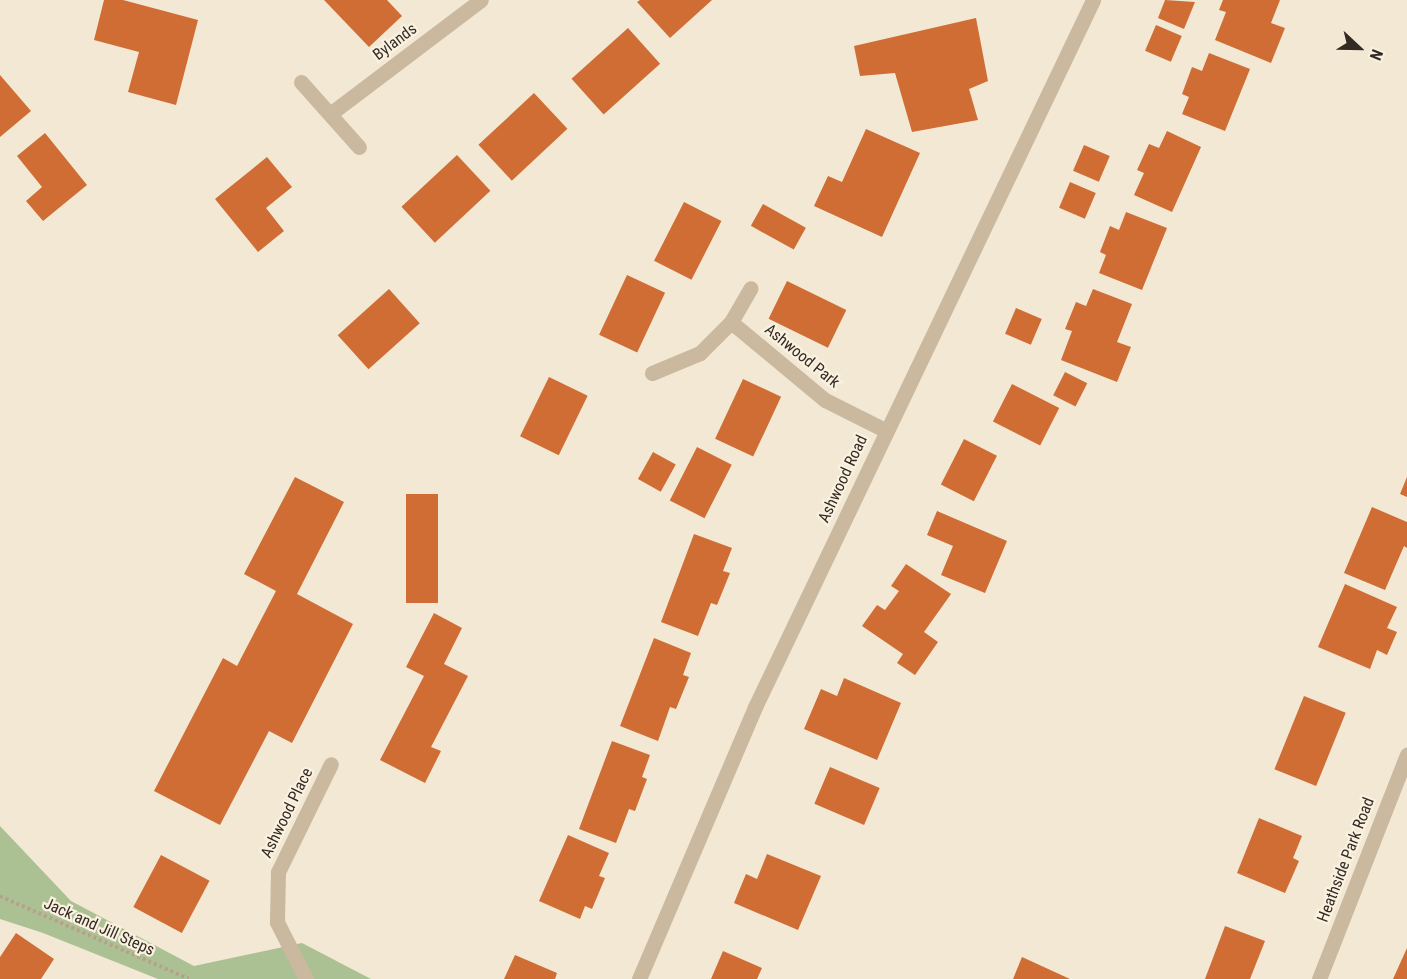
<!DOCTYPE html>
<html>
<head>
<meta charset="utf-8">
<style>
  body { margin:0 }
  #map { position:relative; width:1407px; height:979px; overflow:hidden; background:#f2e8d4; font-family:"Roboto Condensed",sans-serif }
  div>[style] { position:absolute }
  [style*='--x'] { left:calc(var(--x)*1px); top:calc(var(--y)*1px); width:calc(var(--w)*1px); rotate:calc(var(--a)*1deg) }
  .green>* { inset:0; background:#acc193 }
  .building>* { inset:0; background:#cf6d34; transform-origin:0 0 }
  .path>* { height:4px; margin-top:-2px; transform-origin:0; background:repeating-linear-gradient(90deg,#b6a28a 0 3px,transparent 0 6px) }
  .service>* { height:15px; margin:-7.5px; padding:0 7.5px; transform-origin:7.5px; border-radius:7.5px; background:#cab89f }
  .minor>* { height:15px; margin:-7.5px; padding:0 7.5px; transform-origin:7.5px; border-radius:7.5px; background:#cab89f }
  span { translate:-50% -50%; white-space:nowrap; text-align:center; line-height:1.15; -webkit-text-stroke:4.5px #faf1e0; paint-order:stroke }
  .street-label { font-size:16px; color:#332a23 }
  .north { position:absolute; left:1329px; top:18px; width:60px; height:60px; -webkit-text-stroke:4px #faf1e0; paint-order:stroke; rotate:112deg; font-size:16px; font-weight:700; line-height:24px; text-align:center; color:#332a23 }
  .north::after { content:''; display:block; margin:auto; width:21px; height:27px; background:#332a23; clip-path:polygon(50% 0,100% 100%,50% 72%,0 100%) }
</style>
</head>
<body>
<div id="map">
  <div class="green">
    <i style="clip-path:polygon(0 826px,71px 901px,194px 966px,302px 943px,371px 979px,158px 979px,43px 933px,0 919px)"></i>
  </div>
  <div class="building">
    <i style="clip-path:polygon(104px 0,123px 0,198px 20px,176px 105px,128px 92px,139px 52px,94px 40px)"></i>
    <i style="clip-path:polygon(324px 0,387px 0,402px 16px,369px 47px)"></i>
    <i style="clip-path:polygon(640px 0,712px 0,670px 38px,637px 2px)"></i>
    <i style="clip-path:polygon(1165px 0,1195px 2px,1184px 29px,1158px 18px)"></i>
    <i style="clip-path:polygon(1223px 0,1280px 0,1271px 23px,1285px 28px,1271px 63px,1215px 40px,1226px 12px,1219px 10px)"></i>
    <i style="clip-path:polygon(976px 18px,988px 81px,969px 89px,978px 120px,912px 132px,895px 73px,860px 76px,854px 46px)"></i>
    <i style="left:1156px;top:25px;width:28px;height:28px;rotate:23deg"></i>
    <i style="left:628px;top:28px;width:48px;height:76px;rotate:48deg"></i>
    <i style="clip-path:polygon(1209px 53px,1250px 69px,1225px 131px,1182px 114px,1189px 97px,1182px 94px,1192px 67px,1202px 71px)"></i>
    <i style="clip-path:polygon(0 75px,31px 111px,0 137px)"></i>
    <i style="left:534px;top:93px;width:49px;height:76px;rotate:47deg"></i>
    <i style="clip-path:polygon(866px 129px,920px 153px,882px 237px,814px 206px,828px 176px,842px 182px)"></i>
    <i style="clip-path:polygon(1167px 131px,1201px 147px,1172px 212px,1134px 195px,1144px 173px,1137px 170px,1149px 144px,1159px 148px)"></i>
    <i style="clip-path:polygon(45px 133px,87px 185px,43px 221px,26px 201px,42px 187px,17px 156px)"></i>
    <i style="left:1084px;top:145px;width:28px;height:28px;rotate:23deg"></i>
    <i style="left:457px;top:155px;width:49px;height:76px;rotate:47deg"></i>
    <i style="clip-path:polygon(267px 157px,292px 187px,266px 208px,284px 231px,258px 252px,215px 199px)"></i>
    <i style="left:1070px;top:182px;width:28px;height:28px;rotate:23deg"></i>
    <i style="left:684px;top:202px;width:42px;height:66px;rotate:27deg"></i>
    <i style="left:763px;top:204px;width:49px;height:25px;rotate:29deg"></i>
    <i style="clip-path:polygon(1126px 212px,1167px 228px,1142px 290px,1099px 273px,1106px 255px,1100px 252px,1110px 226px,1119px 230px)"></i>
    <i style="left:627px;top:275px;width:42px;height:66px;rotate:25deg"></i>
    <i style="left:787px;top:281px;width:66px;height:42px;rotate:26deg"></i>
    <i style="left:389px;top:289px;width:46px;height:69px;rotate:48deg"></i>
    <i style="clip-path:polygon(1093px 289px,1132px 304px,1117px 342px,1131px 347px,1117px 382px,1061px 360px,1072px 331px,1065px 329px,1076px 302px,1086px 306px)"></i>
    <i style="left:1016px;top:308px;width:28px;height:28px;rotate:23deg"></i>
    <i style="left:1065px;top:372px;width:25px;height:26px;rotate:27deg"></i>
    <i style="left:549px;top:377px;width:43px;height:66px;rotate:26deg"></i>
    <i style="left:743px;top:379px;width:42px;height:66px;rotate:25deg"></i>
    <i style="left:1012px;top:384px;width:53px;height:42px;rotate:27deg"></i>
    <i style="left:964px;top:439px;width:37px;height:51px;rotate:27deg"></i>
    <i style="left:697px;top:447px;width:39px;height:60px;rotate:27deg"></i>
    <i style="left:653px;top:452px;width:26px;height:31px;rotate:29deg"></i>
    <i style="clip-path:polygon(295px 477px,344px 502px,297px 594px,353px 624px,292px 743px,269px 731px,220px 825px,154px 791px,223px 658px,237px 666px,276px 591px,244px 574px)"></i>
    <i style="clip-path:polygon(1407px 477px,1407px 497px,1400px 494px)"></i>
    <i style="left:406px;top:494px;width:32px;height:109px"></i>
    <i style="clip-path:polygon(1372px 507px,1407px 522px,1407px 548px,1404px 546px,1385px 590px,1344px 573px)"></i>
    <i style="clip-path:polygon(937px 511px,1007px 541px,985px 593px,941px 575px,953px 546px,927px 535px)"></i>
    <i style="clip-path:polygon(694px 534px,732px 548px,723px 571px,730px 573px,717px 605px,711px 603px,698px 636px,661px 622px)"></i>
    <i style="clip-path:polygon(906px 564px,951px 594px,924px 632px,938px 642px,915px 675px,897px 663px,903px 654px,862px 626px,877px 605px,885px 610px,899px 591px,891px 586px)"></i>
    <i style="clip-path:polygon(1345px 584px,1397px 607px,1387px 628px,1397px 632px,1387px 655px,1377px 650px,1370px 669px,1318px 647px)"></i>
    <i style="clip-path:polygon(434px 613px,462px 628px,444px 664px,468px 676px,431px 747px,441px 751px,425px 783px,380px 760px,424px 676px,406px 667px)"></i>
    <i style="clip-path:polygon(654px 638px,691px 653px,683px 675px,689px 677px,676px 709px,670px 707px,658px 741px,620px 726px)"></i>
    <i style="clip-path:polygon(844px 678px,901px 703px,877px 760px,804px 729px,821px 689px,837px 696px)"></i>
    <i style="left:1304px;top:696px;width:45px;height:79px;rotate:22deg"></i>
    <i style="clip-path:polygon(612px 741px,650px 755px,642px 777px,647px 779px,635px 811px,629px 809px,616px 843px,579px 829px)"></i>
    <i style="left:830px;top:767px;width:54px;height:40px;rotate:23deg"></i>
    <i style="clip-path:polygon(1259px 818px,1302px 836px,1293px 858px,1299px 861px,1285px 893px,1237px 873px)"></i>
    <i style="clip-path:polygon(568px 835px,609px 853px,599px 876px,605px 878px,592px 909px,585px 906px,580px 919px,539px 901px)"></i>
    <i style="clip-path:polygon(767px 854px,821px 876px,798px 930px,734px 903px,746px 874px,757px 879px)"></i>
    <i style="left:161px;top:855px;width:55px;height:59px;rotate:28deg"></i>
    <i style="clip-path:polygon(1225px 926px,1265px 941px,1250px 979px,1205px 979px)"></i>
    <i style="clip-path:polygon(16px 933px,54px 959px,41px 979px,0 979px,0 957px)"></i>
    <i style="clip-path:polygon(1407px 948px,1407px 979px,1393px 979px)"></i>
    <i style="clip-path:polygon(723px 951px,762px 968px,757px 979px,711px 979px)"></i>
    <i style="clip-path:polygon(515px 955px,557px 973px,555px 979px,504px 979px)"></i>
    <i style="clip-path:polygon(1022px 957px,1070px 979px,1013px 979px)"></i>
  </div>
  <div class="path">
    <i style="--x:0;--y:896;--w:206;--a:23.7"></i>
  </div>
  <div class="service">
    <i style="--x:731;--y:322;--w:122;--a:39.7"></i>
    <i style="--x:825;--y:400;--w:67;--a:26.6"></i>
    <i style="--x:652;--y:373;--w:52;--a:-22.6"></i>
    <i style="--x:700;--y:353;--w:44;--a:-45"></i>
    <i style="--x:731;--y:322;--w:39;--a:-60"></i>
    <i style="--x:306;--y:979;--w:64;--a:-117"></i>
    <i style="--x:277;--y:922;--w:50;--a:-88.9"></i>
    <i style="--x:278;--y:872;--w:120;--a:-63.9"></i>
  </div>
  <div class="minor">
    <i style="--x:301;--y:82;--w:87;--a:48.3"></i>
    <i style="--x:330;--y:114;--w:189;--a:-37.1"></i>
    <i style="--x:639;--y:979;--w:296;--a:-66.9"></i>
    <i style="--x:755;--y:707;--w:784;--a:-64.45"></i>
    <i style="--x:1319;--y:979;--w:241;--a:-68.6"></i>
  </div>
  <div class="street-label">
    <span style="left:395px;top:42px;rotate:-37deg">Bylands</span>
    <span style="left:802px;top:356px;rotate:39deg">Ashwood Park</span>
    <span style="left:843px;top:479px;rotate:-65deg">Ashwood Road</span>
    <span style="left:287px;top:813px;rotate:-64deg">Ashwood Place</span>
    <span style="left:1346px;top:860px;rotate:-69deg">Heathside Park Road</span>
    <span style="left:99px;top:927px;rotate:24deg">Jack and Jill Steps</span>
  </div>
  <div class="north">N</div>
</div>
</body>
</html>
